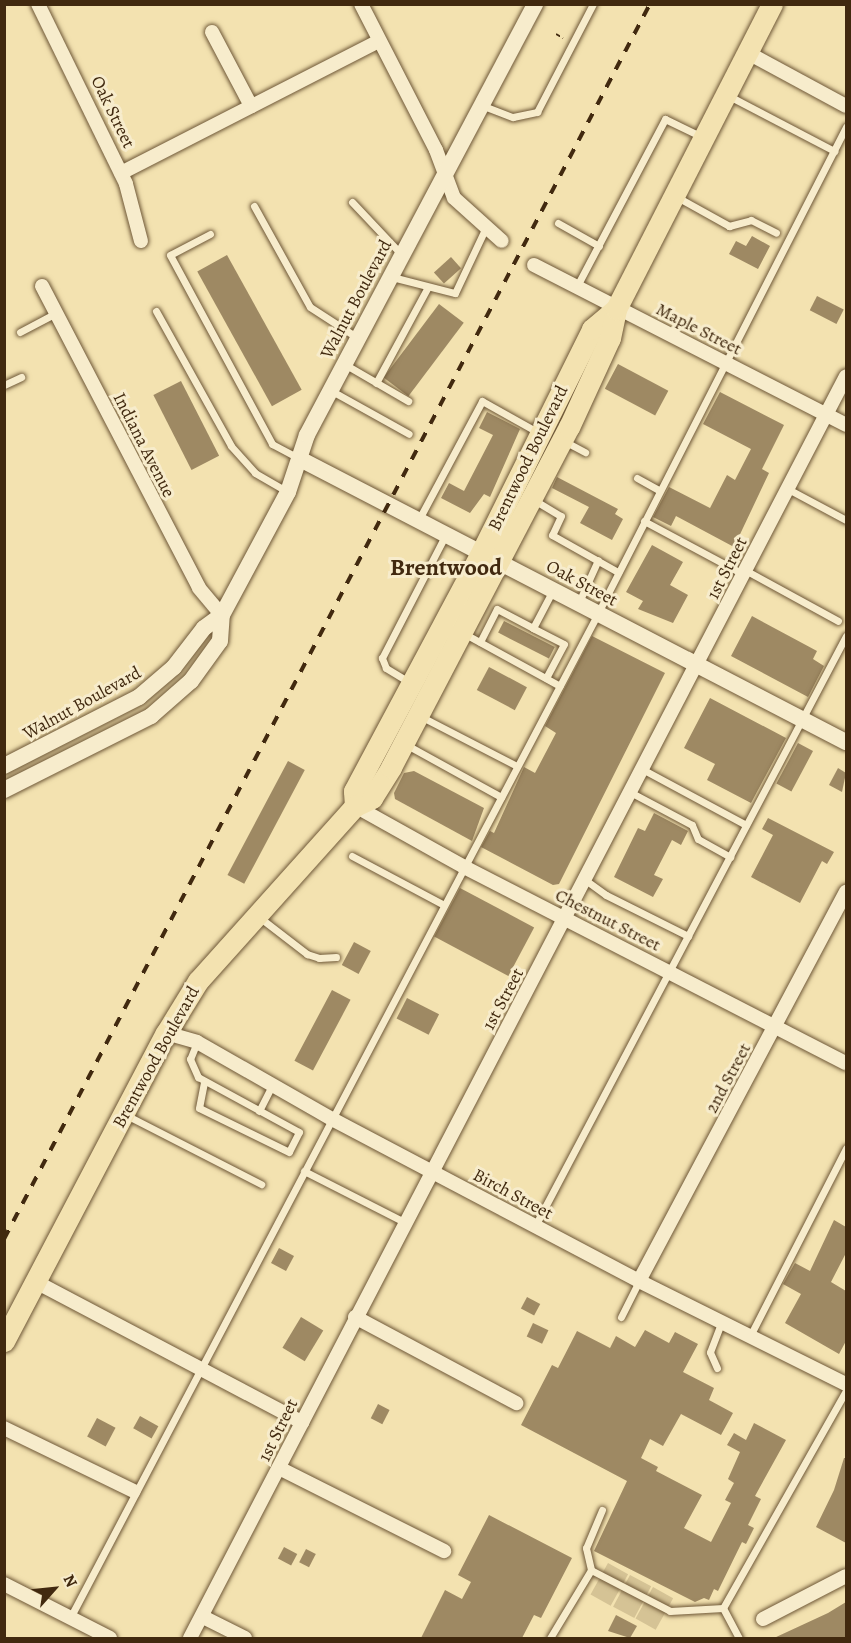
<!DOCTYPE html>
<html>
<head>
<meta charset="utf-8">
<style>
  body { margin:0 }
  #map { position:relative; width:851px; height:1643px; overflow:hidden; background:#f3e2b0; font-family:Alegreya,serif }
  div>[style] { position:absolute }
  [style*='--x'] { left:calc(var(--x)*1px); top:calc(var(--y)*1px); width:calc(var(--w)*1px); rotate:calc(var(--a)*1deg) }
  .green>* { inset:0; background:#d5c395; transform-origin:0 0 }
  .building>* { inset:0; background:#9e8963; transform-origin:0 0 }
  .path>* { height:2px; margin-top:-1px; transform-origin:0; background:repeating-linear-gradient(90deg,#41290f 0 4.5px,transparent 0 7.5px) }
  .roads { filter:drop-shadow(0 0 2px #6e5737) drop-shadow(0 0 2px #6e5737) }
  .service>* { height:7px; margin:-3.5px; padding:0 3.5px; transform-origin:3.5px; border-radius:3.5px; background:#f7eccc }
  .minor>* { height:14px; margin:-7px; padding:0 7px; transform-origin:7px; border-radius:7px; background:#f7eccc }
  .tertiary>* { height:16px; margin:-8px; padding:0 8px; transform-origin:8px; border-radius:8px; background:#f7eccc }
  .primary>* { height:21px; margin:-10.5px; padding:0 10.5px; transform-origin:10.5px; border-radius:10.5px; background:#f3e2b0 }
  .rail>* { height:4px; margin-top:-2px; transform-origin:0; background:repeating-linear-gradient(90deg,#41290f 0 10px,transparent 0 20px) }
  span { translate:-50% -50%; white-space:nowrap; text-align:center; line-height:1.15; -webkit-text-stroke:6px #f7eccc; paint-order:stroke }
  .street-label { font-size:18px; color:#41290f }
  .district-label { font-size:24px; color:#41290f; font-weight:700 }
  .frame { position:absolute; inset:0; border:6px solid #41290f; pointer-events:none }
  .north { position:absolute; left:24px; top:1559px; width:60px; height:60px; -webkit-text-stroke:4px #f7eccc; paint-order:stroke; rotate:63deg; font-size:16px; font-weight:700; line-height:24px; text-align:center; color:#41290f }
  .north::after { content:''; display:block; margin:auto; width:21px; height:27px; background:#41290f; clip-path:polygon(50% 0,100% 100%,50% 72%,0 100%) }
</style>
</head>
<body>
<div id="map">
  <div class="green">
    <i style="left:608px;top:1563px;width:23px;height:36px;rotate:29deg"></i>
    <i style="left:630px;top:1575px;width:24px;height:36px;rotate:28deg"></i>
    <i style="left:653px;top:1587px;width:23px;height:36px;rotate:29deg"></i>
  </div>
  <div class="building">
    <i style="clip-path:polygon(752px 236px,770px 246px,758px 269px,729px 254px,736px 241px,746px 246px)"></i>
    <i style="left:227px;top:255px;width:154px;height:34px;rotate:61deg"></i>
    <i style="left:451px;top:257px;width:15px;height:23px;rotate:48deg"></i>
    <i style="left:817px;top:296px;width:30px;height:16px;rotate:27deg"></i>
    <i style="left:439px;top:304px;width:31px;height:92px;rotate:37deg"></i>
    <i style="left:618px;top:364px;width:57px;height:28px;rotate:28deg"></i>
    <i style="left:181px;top:381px;width:84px;height:31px;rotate:63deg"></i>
    <i style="clip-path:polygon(720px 392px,784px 425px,762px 469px,769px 473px,734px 547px,676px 516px,671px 526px,653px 517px,669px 487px,710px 508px,727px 475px,735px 480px,751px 449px,703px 424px)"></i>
    <i style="clip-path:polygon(487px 412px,520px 429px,490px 497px,484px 494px,470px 513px,441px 498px,449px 483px,464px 491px,493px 435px,479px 428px)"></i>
    <i style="clip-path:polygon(557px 477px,618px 509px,615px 514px,623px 519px,612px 540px,580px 523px,589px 507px,552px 488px)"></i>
    <i style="clip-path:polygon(652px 545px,683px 562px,670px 585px,688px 595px,673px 623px,638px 609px,643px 601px,626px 592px)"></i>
    <i style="clip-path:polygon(752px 616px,817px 651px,813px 659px,824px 666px,808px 697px,731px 656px)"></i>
    <i style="left:504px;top:621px;width:57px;height:13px;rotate:27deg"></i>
    <i style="clip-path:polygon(592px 636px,665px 673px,559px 884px,553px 885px,481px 847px,490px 831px,494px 833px,524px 767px,535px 773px,556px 733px,545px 726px)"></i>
    <i style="left:489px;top:667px;width:43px;height:26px;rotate:28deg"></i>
    <i style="clip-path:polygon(710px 698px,786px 738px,751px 803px,707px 780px,715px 764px,684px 748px)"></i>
    <i style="left:798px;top:743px;width:17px;height:46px;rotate:28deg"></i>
    <i style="left:288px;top:761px;width:19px;height:129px;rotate:28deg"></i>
    <i style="clip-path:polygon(838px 768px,846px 773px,842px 792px,829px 785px)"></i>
    <i style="clip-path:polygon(414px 771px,484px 808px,472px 841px,395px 799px,394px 793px,404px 773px)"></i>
    <i style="clip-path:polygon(654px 813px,688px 831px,681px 845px,672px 840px,654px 875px,663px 879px,653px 897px,614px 877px,638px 828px,645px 831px)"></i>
    <i style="clip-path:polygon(768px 818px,834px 852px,827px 864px,822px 861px,800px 903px,751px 877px,773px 835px,762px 829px)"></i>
    <i style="left:460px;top:888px;width:84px;height:55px;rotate:28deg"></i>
    <i style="left:354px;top:942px;width:19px;height:26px;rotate:28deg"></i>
    <i style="left:332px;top:990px;width:21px;height:80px;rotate:28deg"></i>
    <i style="left:407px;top:998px;width:36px;height:23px;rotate:27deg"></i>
    <i style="clip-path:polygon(834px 1220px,846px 1227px,846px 1253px,831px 1282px,846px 1291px,846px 1341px,839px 1354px,785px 1323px,801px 1294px,783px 1284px,795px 1263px,810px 1271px)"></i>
    <i style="left:279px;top:1248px;width:17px;height:17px;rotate:28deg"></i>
    <i style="left:527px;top:1297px;width:15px;height:13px;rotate:28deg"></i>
    <i style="left:301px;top:1317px;width:26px;height:36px;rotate:31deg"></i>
    <i style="left:533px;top:1323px;width:17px;height:15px;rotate:25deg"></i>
    <i style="clip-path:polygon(645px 1330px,669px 1343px,675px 1332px,698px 1344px,683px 1372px,714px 1388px,709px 1400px,733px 1413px,721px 1435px,681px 1414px,663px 1446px,650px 1439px,641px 1458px,658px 1467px,656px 1471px,702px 1495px,684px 1528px,711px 1542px,731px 1503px,725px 1500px,734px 1483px,728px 1479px,740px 1452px,727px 1445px,734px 1433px,746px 1440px,754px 1423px,786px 1440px,755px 1496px,761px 1499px,748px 1525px,754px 1528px,746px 1544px,742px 1542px,718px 1591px,714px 1589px,709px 1600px,704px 1598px,695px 1602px,594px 1551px,627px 1481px,521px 1425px,552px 1365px,558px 1368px,577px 1331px,610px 1348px,616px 1336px,635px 1347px)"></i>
    <i style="left:378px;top:1404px;width:13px;height:16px;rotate:27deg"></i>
    <i style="left:140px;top:1416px;width:21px;height:14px;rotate:29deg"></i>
    <i style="left:97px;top:1418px;width:21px;height:21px;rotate:28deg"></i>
    <i style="clip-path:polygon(844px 1458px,846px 1458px,846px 1543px,816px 1527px,834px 1490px)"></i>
    <i style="clip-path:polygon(489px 1515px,572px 1558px,541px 1618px,534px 1615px,522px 1638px,421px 1638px,445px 1590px,462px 1599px,471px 1582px,458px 1575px)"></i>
    <i style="left:284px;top:1547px;width:15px;height:13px;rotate:28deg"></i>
    <i style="left:306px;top:1549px;width:11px;height:15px;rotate:27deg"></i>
    <i style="clip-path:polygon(846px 1602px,846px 1638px,774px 1638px,828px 1613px)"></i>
    <i style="clip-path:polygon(616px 1615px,637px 1626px,630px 1638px,608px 1631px)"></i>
  </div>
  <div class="path">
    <i style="--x:556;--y:34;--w:8;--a:30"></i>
    <i style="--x:4;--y:1620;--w:14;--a:-86"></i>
  </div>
  <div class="roads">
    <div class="service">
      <i style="--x:729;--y:96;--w:119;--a:27.6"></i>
      <i style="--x:481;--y:105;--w:34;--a:21"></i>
      <i style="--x:513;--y:117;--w:25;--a:-12"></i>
      <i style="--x:537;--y:112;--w:122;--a:-62.6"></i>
      <i style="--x:677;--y:197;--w:60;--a:29.1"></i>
      <i style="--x:729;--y:226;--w:23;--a:-15"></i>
      <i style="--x:751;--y:220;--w:28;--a:27"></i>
      <i style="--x:352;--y:202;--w:71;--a:46.7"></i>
      <i style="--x:254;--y:206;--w:115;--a:61"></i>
      <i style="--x:310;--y:307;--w:57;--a:32.9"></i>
      <i style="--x:558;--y:223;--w:47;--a:29.3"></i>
      <i style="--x:210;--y:234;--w:45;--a:152.3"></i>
      <i style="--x:170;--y:255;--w:215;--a:61.6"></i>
      <i style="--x:272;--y:444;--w:32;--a:28"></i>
      <i style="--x:392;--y:277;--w:65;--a:14.3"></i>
      <i style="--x:455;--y:293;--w:73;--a:-64.8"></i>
      <i style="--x:577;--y:286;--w:189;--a:-62.2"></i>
      <i style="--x:665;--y:119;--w:41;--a:25.9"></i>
      <i style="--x:156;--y:311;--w:154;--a:60.9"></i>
      <i style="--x:231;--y:446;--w:36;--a:48"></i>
      <i style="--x:255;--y:473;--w:38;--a:30"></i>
      <i style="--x:20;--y:332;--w:41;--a:-27.8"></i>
      <i style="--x:346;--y:365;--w:72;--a:30.1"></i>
      <i style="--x:376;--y:383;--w:109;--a:-61.6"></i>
      <i style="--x:4;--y:385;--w:19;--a:-25"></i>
      <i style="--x:330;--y:390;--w:90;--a:29.1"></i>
      <i style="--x:564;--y:441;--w:24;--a:28"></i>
      <i style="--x:637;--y:478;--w:25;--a:29"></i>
      <i style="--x:788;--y:489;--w:66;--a:28.1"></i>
      <i style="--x:534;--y:500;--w:31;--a:31"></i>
      <i style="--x:561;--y:516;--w:21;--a:115"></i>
      <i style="--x:552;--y:535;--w:76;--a:29.3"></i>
      <i style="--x:418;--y:521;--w:136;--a:-61.9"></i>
      <i style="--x:482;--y:401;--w:65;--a:29.3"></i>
      <i style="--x:644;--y:521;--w:112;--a:28.2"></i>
      <i style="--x:745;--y:570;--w:106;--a:28.7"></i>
      <i style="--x:579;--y:602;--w:46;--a:-65.7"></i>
      <i style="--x:465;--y:634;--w:108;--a:28.7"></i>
      <i style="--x:480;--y:642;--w:37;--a:-63"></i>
      <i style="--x:497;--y:609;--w:41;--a:27.8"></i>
      <i style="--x:546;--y:678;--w:38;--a:-62"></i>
      <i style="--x:564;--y:644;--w:35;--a:-153"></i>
      <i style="--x:533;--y:628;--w:43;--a:-62.2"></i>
      <i style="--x:409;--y:682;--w:27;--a:-149"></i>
      <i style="--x:386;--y:668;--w:11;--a:-112"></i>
      <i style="--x:382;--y:658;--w:140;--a:-62.7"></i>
      <i style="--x:420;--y:716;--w:109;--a:27.3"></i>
      <i style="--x:405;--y:744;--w:110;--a:28.9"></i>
      <i style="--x:642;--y:769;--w:118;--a:28.3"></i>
      <i style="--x:630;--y:792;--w:70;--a:28"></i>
      <i style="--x:692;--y:825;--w:15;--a:67"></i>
      <i style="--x:698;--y:839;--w:37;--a:29"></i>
      <i style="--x:352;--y:856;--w:104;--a:28"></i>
      <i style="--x:584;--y:879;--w:27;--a:36"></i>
      <i style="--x:606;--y:895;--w:92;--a:26.6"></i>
      <i style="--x:259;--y:917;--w:61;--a:37.6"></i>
      <i style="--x:307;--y:954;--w:13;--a:18"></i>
      <i style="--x:319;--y:958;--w:17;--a:-3"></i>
      <i style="--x:197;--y:1042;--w:18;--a:112"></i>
      <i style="--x:190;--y:1059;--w:20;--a:66"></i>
      <i style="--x:198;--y:1077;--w:115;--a:28.6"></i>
      <i style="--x:299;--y:1132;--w:22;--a:117"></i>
      <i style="--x:289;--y:1152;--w:100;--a:-153.9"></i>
      <i style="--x:199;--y:1108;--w:26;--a:-79"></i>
      <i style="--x:259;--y:1111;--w:30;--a:-63"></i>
      <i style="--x:126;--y:1115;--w:152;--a:27.1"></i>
      <i style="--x:304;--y:1171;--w:112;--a:27"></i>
      <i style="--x:535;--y:1226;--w:667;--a:-62.21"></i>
      <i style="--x:621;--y:1317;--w:40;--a:-63.4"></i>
      <i style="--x:750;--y:1336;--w:211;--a:-62.9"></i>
      <i style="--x:717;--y:1368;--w:17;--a:-114"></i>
      <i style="--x:710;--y:1352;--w:30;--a:-69"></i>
      <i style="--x:602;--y:1510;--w:41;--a:112.8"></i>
      <i style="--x:586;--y:1548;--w:23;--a:77"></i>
      <i style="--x:591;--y:1570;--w:89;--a:27.4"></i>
      <i style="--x:670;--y:1611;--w:53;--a:-3.2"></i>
      <i style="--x:723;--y:1608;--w:249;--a:-60.5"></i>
      <i style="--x:723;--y:1608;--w:34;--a:62"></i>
      <i style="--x:70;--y:1618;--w:1135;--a:-62.28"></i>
      <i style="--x:598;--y:613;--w:546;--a:-62.97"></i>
      <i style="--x:550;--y:1638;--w:79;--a:-58.9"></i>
    </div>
    <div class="minor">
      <i style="--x:38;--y:4;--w:200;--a:63.9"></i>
      <i style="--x:126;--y:184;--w:59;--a:75.3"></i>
      <i style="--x:361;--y:4;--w:164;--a:62.8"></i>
      <i style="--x:436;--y:150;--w:51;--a:69.4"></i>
      <i style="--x:454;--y:198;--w:64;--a:41.9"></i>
      <i style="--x:212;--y:32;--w:84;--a:62.2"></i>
      <i style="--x:748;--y:53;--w:111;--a:28.4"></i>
      <i style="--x:121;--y:173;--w:290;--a:-27.1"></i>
      <i style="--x:534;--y:265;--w:351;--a:27.1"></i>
      <i style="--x:42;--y:286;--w:340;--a:62.5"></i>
      <i style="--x:199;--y:588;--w:35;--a:50"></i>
      <i style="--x:355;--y:806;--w:125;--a:29.2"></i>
      <i style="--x:464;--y:867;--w:429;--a:27.2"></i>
      <i style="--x:166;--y:1033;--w:32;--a:16"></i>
      <i style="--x:197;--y:1042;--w:155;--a:29.7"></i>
      <i style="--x:332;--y:1119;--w:347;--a:27.8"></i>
      <i style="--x:639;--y:1281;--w:231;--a:26.5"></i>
      <i style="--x:639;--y:1281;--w:441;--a:-62"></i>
      <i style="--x:36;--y:1282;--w:301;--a:27.8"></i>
      <i style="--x:355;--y:1317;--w:183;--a:28.1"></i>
      <i style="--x:4;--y:1428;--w:144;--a:25.9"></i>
      <i style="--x:279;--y:1468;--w:185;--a:26.7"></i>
      <i style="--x:4;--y:1584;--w:119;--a:27"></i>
      <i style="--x:203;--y:1617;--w:47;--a:26.6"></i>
      <i style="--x:763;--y:1619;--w:93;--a:-27.4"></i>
      <i style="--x:190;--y:1638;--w:1422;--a:-62.53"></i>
    </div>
    <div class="tertiary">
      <i style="--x:300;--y:459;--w:615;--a:27.4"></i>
      <i style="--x:4;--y:766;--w:152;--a:-27.1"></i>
      <i style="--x:139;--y:697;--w:46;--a:-40.6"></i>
      <i style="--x:174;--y:667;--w:49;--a:-52.4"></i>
      <i style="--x:204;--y:628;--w:22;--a:-36"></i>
      <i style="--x:4;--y:790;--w:165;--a:-26.7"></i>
      <i style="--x:151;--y:716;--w:53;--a:-41.2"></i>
      <i style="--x:191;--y:681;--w:49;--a:-54.1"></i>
      <i style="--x:220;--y:641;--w:26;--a:-86"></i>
      <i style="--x:222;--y:615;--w:140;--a:-61.8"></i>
      <i style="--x:288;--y:492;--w:60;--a:-71.6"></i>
      <i style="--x:307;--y:435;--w:488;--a:-62.1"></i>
    </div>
    <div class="primary">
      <i style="--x:355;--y:806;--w:15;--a:-94"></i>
      <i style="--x:354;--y:791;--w:272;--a:-61.9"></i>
      <i style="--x:482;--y:551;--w:248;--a:-63.6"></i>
      <i style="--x:592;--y:329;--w:31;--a:-40"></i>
      <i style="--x:4;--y:1341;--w:348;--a:-62.3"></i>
      <i style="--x:166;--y:1033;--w:61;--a:-58.4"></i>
      <i style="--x:198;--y:981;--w:235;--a:-48.1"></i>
      <i style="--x:355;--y:806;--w:19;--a:-25"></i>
      <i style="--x:372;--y:798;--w:36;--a:-58"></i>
      <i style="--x:391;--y:767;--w:384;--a:-62.4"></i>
      <i style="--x:569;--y:427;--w:98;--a:-65.3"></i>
      <i style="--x:610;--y:338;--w:30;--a:-78"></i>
      <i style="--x:616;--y:309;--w:343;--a:-62.9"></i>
    </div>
  </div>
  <div class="rail">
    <i style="--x:4;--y:1239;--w:1394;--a:-62.39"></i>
  </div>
  <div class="street-label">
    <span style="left:113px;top:112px;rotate:64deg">Oak Street</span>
    <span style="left:356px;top:299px;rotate:-62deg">Walnut Boulevard</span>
    <span style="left:699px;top:329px;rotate:27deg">Maple Street</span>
    <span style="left:144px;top:445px;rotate:63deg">Indiana Avenue</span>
    <span style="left:528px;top:458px;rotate:-64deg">Brentwood Boulevard</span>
    <span style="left:727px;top:568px;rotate:-63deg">1st Street</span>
    <span style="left:582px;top:583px;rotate:28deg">Oak Street</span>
    <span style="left:82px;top:703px;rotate:-29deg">Walnut Boulevard</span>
    <span style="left:608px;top:920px;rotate:27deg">Chestnut Street</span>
    <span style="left:503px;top:999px;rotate:-62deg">1st Street</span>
    <span style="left:156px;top:1057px;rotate:-61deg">Brentwood Boulevard</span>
    <span style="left:728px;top:1078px;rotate:-62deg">2nd Street</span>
    <span style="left:513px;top:1194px;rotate:28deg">Birch Street</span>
    <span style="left:278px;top:1430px;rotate:-64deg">1st Street</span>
  </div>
  <div class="district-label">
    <span style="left:446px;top:568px">Brentwood</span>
  </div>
  <div class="frame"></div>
  <div class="north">N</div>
</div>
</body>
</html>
